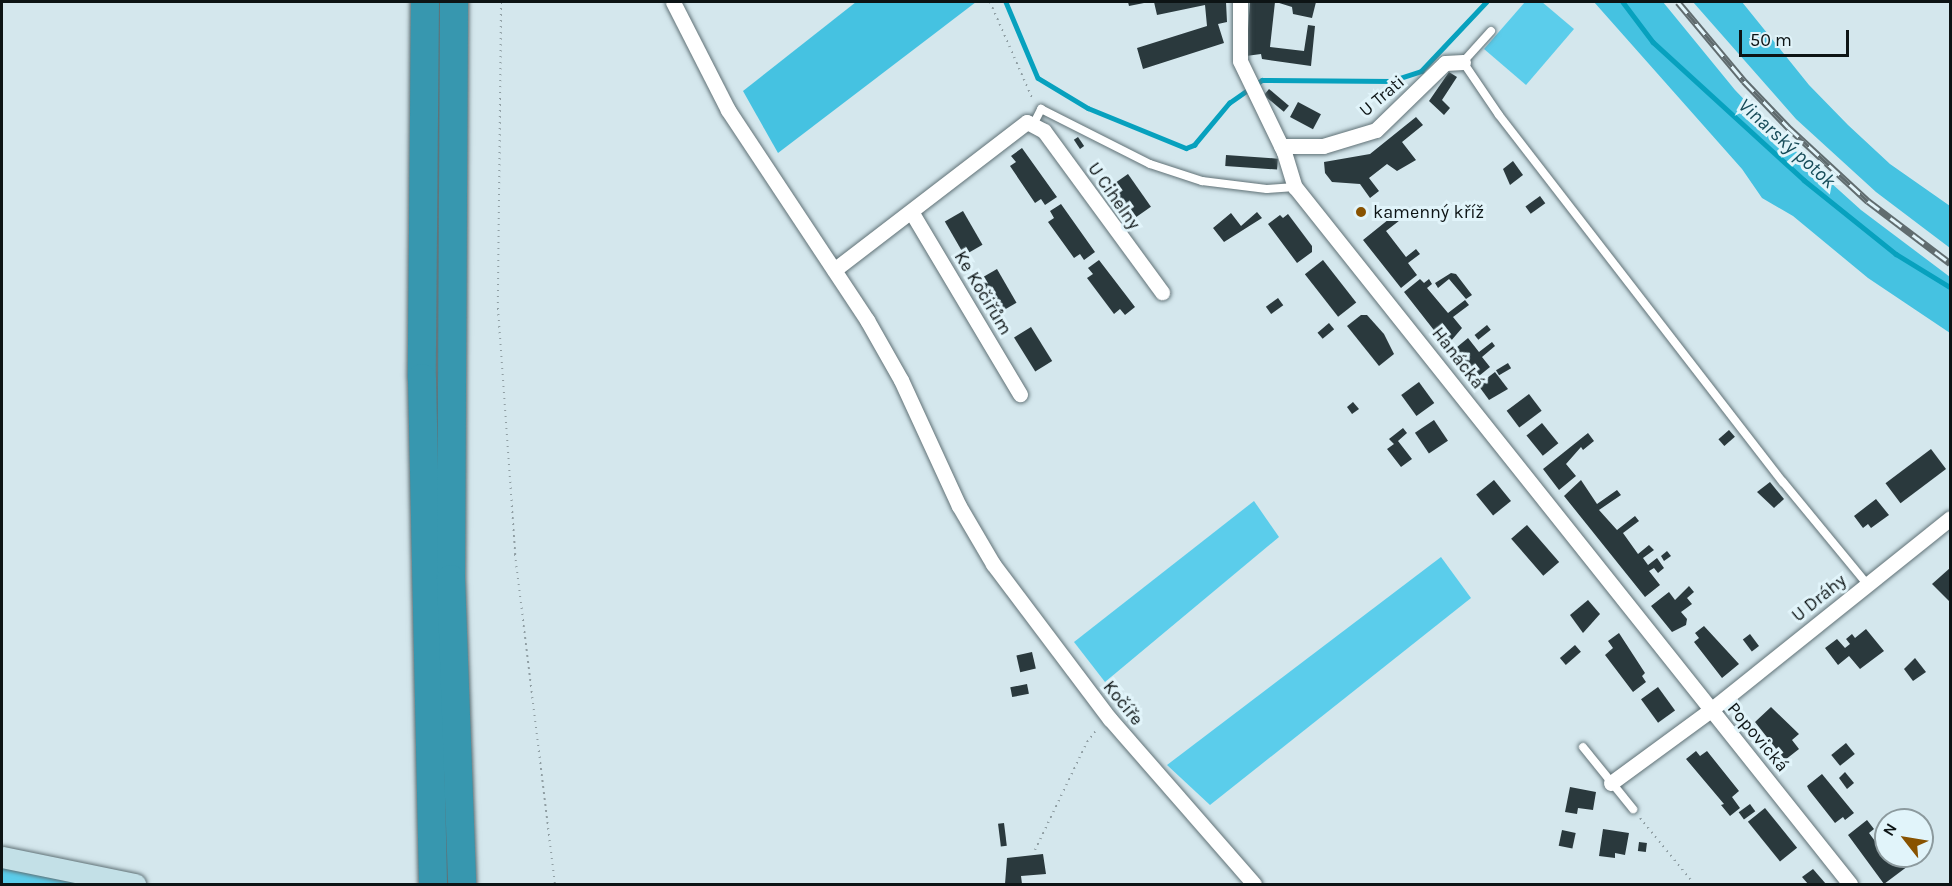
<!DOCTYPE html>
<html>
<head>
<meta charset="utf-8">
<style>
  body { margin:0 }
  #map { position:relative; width:1952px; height:886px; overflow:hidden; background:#d4e7ed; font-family:Karla,sans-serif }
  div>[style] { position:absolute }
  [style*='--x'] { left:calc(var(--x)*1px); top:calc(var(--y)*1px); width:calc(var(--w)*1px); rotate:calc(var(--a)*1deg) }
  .green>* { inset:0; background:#5bcdeb }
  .forest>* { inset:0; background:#45c2e1 }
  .stream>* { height:4.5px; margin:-2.25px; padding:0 2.25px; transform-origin:2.25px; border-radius:2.25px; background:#07a1be }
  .building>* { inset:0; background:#2a393d; transform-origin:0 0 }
  .path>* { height:2px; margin-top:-1px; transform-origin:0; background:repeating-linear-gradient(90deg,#909fa4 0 1.5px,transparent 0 6px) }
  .roads { filter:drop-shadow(0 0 2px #607176) drop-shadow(0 0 2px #607176) }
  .service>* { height:8px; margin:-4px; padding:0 4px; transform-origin:4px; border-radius:4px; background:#fff }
  .minor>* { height:15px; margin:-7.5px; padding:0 7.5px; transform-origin:7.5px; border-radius:7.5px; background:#fff }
  .secondary>* { height:21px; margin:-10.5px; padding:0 10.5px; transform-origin:10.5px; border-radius:10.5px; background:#c3e0e7 }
  .motorway>* { height:28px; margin:-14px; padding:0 14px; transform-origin:14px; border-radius:14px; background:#3797af }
  .rail>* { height:7px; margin-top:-3.5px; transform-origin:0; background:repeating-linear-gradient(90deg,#e1f4fa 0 14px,#606c6f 0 28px); box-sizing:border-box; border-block:2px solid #606c6f }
  .dots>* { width:16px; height:16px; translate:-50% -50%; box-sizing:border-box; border:3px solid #e1f4fa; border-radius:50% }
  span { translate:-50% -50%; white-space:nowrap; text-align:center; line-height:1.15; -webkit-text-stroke:6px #e1f4fa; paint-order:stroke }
  .street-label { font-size:18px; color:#0d1415 }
  .poi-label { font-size:18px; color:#0d1415 }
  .left { translate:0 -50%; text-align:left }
  .water-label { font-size:20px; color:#164b58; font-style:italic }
  .frame { position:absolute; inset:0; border:3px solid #0d1415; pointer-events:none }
  .north { position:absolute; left:1874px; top:808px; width:60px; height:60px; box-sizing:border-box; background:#e1f4fa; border:2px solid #8c9a9e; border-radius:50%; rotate:301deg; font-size:16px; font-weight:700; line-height:24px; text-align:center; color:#0d1415 }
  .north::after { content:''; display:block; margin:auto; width:21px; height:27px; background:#885200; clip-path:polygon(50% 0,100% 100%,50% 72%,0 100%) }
  .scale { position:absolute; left:1739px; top:30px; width:110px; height:27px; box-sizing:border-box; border:3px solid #0d1415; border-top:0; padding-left:8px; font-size:18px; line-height:21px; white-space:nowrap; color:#0d1415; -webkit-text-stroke:4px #e1f4fa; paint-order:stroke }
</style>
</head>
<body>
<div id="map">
  <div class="green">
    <i style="clip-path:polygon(1525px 2px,1542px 2px,1574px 29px,1526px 85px,1484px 49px)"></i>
    <i style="clip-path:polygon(1254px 501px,1279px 537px,1105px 682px,1074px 642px)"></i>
    <i style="clip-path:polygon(1441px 557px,1471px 598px,1210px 805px,1167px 765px)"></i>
    <i style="clip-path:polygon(2px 866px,93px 884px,2px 884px)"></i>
  </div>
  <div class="forest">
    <i style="clip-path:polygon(856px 2px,976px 2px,778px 153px,743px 91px)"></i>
    <i style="clip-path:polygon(1594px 2px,1663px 2px,1735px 90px,1779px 136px,1861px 210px,1950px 277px,1950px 333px,1868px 278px,1793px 216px,1762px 198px,1742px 169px)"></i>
    <i style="clip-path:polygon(1693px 2px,1742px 2px,1809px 85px,1848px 125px,1890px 164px,1950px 206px,1950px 248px,1876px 192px,1796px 119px)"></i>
  </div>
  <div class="stream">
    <i style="--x:1006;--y:2;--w:82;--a:67.2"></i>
    <i style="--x:1038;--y:78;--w:58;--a:31"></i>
    <i style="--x:1088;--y:108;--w:106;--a:22.2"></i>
    <i style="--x:1186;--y:148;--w:9;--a:-21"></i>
    <i style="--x:1194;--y:145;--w:55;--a:-50.2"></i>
    <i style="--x:1229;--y:103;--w:40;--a:-34.9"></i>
    <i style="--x:1262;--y:80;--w:129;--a:0.4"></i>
    <i style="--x:1391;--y:81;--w:32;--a:-18"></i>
    <i style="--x:1421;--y:71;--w:95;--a:-46.7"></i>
    <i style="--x:1623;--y:2;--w:50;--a:53.1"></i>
    <i style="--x:1653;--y:42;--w:205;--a:42.4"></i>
    <i style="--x:1804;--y:180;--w:118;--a:38.8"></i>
    <i style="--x:1896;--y:254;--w:63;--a:31.4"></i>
  </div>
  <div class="building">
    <i style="clip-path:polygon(1128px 2px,1144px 2px,1144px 3px,1129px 6px)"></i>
    <i style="clip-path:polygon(1154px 2px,1226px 2px,1227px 22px,1218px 24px,1224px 43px,1143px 69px,1137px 48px,1207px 26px,1205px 5px,1157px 15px)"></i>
    <i style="clip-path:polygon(1250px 2px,1275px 2px,1270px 47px,1304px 51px,1308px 25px,1315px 26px,1311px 66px,1262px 59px,1261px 54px,1246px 56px)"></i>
    <i style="clip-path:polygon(1276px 2px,1316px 2px,1312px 18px,1293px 14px,1292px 7px)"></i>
    <i style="clip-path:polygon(1449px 72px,1457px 77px,1442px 100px,1450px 108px,1444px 115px,1429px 101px)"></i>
    <i style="left:1269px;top:89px;width:26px;height:8px;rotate:40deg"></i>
    <i style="left:1298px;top:102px;width:26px;height:17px;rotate:28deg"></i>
    <i style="clip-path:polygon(1416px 117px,1423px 125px,1402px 142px,1416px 160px,1397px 171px,1387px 164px,1369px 178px,1379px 191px,1370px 198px,1360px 184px,1332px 182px,1325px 173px,1324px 162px,1370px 154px)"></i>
    <i style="left:1078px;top:137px;width:11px;height:5px;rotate:56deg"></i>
    <i style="clip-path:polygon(1022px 148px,1057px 197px,1045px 205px,1041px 199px,1035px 203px,1010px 166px,1016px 162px,1011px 156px)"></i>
    <i style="left:1226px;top:155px;width:52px;height:11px;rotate:4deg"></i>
    <i style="clip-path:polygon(1513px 161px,1523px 175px,1510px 185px,1503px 169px)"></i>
    <i style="left:1128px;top:174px;width:40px;height:21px;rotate:55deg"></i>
    <i style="left:1540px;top:196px;width:9px;height:18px;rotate:54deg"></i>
    <i style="clip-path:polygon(1061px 204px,1095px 252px,1084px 260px,1080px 254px,1074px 258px,1048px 222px,1054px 218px,1050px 211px)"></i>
    <i style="left:963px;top:211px;width:39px;height:21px;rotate:60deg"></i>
    <i style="clip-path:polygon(1399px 211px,1404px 217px,1386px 231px,1406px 257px,1416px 249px,1420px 254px,1408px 263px,1417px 275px,1401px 288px,1363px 240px)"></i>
    <i style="clip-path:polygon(1257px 212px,1262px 218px,1224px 242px,1213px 228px,1231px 213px,1241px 226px)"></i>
    <i style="clip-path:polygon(1288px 214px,1312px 246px,1312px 252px,1297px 263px,1268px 224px,1280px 215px,1283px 218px)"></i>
    <i style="clip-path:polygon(1099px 260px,1135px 307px,1125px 315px,1120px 309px,1114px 314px,1087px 278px,1093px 274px,1088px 268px)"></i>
    <i style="left:1323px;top:260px;width:54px;height:23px;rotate:52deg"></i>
    <i style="left:997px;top:269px;width:39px;height:21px;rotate:60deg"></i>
    <i style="clip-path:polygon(1451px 273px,1456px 274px,1472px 295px,1466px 299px,1449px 279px,1438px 288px,1435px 283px)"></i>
    <i style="clip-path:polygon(1420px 279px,1424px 283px,1429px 279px,1432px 284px,1427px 288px,1448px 313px,1465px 300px,1469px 305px,1453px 317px,1462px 328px,1450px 342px,1444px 343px,1404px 292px)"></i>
    <i style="left:1278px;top:298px;width:9px;height:15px;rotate:54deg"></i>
    <i style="clip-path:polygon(1361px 315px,1367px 315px,1384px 334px,1394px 354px,1379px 366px,1347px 326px)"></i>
    <i style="left:1329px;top:323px;width:8px;height:15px;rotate:50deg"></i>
    <i style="left:1487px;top:325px;width:6px;height:16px;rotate:51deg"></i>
    <i style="left:1031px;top:327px;width:40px;height:20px;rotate:58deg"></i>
    <i style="clip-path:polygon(1468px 338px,1479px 352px,1492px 342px,1495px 346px,1482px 357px,1490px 367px,1474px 380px,1451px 352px)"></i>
    <i style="left:1508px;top:363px;width:6px;height:14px;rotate:59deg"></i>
    <i style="clip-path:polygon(1495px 372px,1508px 389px,1489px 400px,1478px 385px)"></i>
    <i style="left:1419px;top:382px;width:26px;height:22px;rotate:54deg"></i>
    <i style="left:1529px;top:394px;width:21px;height:28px;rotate:53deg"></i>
    <i style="clip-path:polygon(1353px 402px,1359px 409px,1352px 414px,1347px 407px)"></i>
    <i style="left:1434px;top:420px;width:25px;height:23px;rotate:56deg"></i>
    <i style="left:1542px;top:423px;width:26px;height:20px;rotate:51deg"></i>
    <i style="clip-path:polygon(1403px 428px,1407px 433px,1398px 441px,1412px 459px,1401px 467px,1387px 449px,1394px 444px,1389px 439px)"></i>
    <i style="left:1729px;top:430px;width:9px;height:14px;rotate:49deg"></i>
    <i style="clip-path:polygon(1588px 433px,1594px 441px,1583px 450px,1581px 447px,1566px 464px,1576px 476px,1559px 490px,1543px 469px)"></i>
    <i style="left:1931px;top:449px;width:25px;height:57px;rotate:53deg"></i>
    <i style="left:1494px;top:480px;width:27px;height:23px;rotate:51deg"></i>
    <i style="clip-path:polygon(1581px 480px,1597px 504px,1617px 490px,1621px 495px,1599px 510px,1617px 530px,1635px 516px,1639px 521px,1623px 533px,1638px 554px,1649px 545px,1654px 550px,1643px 558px,1648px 565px,1657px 558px,1664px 568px,1658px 573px,1654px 568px,1649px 571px,1660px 585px,1645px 597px,1564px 496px)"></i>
    <i style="clip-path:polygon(1770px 482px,1784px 499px,1774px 508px,1757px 492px)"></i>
    <i style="clip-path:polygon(1876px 499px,1889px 515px,1871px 528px,1868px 524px,1863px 528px,1854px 516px)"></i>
    <i style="left:1527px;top:525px;width:49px;height:21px;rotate:49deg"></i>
    <i style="clip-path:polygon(1667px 551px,1671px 556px,1664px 561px,1661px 556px)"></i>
    <i style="clip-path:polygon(1950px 568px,1950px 602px,1932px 584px)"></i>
    <i style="clip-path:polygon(1689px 586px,1694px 592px,1687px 598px,1692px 604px,1681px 612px,1687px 619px,1686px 625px,1672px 632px,1651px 606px,1669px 592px,1675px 600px)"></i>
    <i style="clip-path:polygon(1588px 600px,1600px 614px,1583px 633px,1570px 615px)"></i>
    <i style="clip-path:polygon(1704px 626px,1739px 664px,1722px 678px,1694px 642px,1699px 638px,1695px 633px)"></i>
    <i style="clip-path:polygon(1866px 629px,1884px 651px,1860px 669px,1849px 656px,1838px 665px,1825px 648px,1837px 639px,1845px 648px,1850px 644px,1846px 639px,1852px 634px,1855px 638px)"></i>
    <i style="clip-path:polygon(1619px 633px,1645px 673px,1642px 676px,1646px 682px,1633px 692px,1605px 655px,1613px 648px,1608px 641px)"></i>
    <i style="left:1750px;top:634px;width:15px;height:9px;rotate:53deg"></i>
    <i style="left:1575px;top:645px;width:9px;height:20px;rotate:49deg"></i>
    <i style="left:1032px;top:652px;width:17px;height:16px;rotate:77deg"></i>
    <i style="clip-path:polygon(1915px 658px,1926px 672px,1913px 681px,1904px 669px)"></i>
    <i style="left:1027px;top:684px;width:10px;height:17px;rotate:79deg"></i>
    <i style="left:1658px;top:687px;width:29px;height:21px;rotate:54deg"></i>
    <i style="clip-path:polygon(1771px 707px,1799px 734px,1792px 740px,1799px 749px,1785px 760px,1755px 722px)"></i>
    <i style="left:1846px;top:743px;width:14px;height:19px;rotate:51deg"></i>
    <i style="clip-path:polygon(1696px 751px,1700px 756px,1707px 751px,1739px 791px,1732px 797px,1740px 808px,1730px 816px,1721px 805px,1724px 804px,1686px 759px)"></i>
    <i style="clip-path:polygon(1845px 772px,1854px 783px,1847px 789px,1839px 778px)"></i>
    <i style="clip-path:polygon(1822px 774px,1854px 813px,1845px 820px,1843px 817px,1835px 823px,1809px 790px,1807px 786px)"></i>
    <i style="clip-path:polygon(1570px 787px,1596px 792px,1593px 810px,1578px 808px,1577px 814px,1565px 812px)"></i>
    <i style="left:1750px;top:804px;width:9px;height:14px;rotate:54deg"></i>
    <i style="left:1765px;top:808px;width:51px;height:22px;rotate:51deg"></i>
    <i style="clip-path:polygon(1867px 820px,1874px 829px,1869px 833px,1886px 856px,1894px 863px,1901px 857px,1908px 866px,1884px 884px,1848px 835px)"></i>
    <i style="left:1004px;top:823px;width:23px;height:6px;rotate:83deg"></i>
    <i style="clip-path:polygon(1603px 829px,1629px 833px,1625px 855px,1615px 853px,1615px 858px,1599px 856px)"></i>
    <i style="left:1562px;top:830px;width:14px;height:16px;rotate:12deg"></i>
    <i style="left:1639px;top:842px;width:8px;height:9px;rotate:7deg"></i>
    <i style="clip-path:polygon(1043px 854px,1046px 874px,1021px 876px,1022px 884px,1005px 884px,1007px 858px)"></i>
    <i style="clip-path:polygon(1813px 869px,1826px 884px,1808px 884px,1802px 877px)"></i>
  </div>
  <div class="path">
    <i style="--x:501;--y:2;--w:306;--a:90.6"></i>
    <i style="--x:498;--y:308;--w:247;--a:86"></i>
    <i style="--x:515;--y:554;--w:332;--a:83.1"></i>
    <i style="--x:990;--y:2;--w:107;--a:66.3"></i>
    <i style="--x:1640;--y:818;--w:80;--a:50.6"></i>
    <i style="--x:1035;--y:850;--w:120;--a:-64.3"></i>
    <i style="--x:1087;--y:742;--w:18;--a:-52"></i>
  </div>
  <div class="roads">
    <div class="service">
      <i style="--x:1491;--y:31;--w:42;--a:132.1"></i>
      <i style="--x:1463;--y:62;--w:64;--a:55.8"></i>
      <i style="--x:1499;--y:115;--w:464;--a:52.3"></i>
      <i style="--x:1783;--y:482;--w:132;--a:50.5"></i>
      <i style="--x:1034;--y:123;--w:16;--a:-63"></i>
      <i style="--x:1041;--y:109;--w:122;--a:26.8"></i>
      <i style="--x:1150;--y:164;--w:55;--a:18.1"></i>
      <i style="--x:1202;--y:181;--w:65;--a:7"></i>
      <i style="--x:1267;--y:189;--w:28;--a:-4"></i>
      <i style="--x:1583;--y:747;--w:80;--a:51.1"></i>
    </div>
    <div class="minor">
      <i style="--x:673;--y:2;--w:121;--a:63"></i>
      <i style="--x:728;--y:110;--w:252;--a:56.5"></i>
      <i style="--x:867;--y:320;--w:69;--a:60.5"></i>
      <i style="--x:901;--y:380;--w:139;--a:65.3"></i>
      <i style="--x:959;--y:506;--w:67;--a:59.6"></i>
      <i style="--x:993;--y:564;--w:194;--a:53"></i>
      <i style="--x:1110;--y:719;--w:219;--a:48.9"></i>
      <i style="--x:1240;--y:2;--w:59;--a:90"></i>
      <i style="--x:1240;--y:61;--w:101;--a:64.2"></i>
      <i style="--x:1284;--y:152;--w:37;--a:73"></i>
      <i style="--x:1295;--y:187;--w:891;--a:51.47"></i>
      <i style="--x:1281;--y:146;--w:42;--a:0"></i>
      <i style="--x:1323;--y:146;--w:55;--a:-16.8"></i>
      <i style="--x:1376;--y:130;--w:96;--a:-44.2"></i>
      <i style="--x:1445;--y:63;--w:18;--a:-3"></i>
      <i style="--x:912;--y:213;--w:211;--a:59.2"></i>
      <i style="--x:834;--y:270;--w:243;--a:-37.5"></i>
      <i style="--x:1027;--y:122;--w:19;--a:28"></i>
      <i style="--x:1044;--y:131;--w:200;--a:53.8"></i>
      <i style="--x:1611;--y:783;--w:125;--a:-36.2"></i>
      <i style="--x:1712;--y:709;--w:305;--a:-38.7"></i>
    </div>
    <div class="secondary">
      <i style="--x:2;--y:857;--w:136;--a:11.5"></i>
    </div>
    <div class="motorway">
      <i style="--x:425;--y:2;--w:376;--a:90.5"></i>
      <i style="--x:422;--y:378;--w:506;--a:88.75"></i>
      <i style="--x:454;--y:2;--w:577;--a:90.3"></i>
      <i style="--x:451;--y:579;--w:305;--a:87.9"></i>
    </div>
  </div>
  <div class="rail">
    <i style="--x:1678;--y:2;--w:103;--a:50.1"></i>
    <i style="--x:1744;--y:81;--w:64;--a:46.3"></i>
    <i style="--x:1788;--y:127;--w:109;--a:42.8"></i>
    <i style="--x:1868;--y:201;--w:103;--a:37.1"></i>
  </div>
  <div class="dots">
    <i style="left:1361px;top:212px;background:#885200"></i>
  </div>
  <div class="street-label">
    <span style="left:1382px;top:96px;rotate:-40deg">U Trati</span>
    <span style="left:1114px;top:196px;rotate:55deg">U Cihelny</span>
    <span style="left:983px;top:293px;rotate:59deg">Ke Kočiřům</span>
    <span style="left:1458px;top:358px;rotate:52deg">Hanácká</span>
    <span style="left:1819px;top:598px;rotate:-39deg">U Dráhy</span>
    <span style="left:1123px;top:703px;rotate:51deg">Kočíře</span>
    <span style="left:1758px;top:737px;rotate:50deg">Popovická</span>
  </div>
  <div class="poi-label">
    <span class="left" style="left:1373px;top:212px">kamenný kříž</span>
  </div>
  <div class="water-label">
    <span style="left:1787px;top:143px;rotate:42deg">Vinarský potok</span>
  </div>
  <div class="frame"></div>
  <div class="north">N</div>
  <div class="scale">50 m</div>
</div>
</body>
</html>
